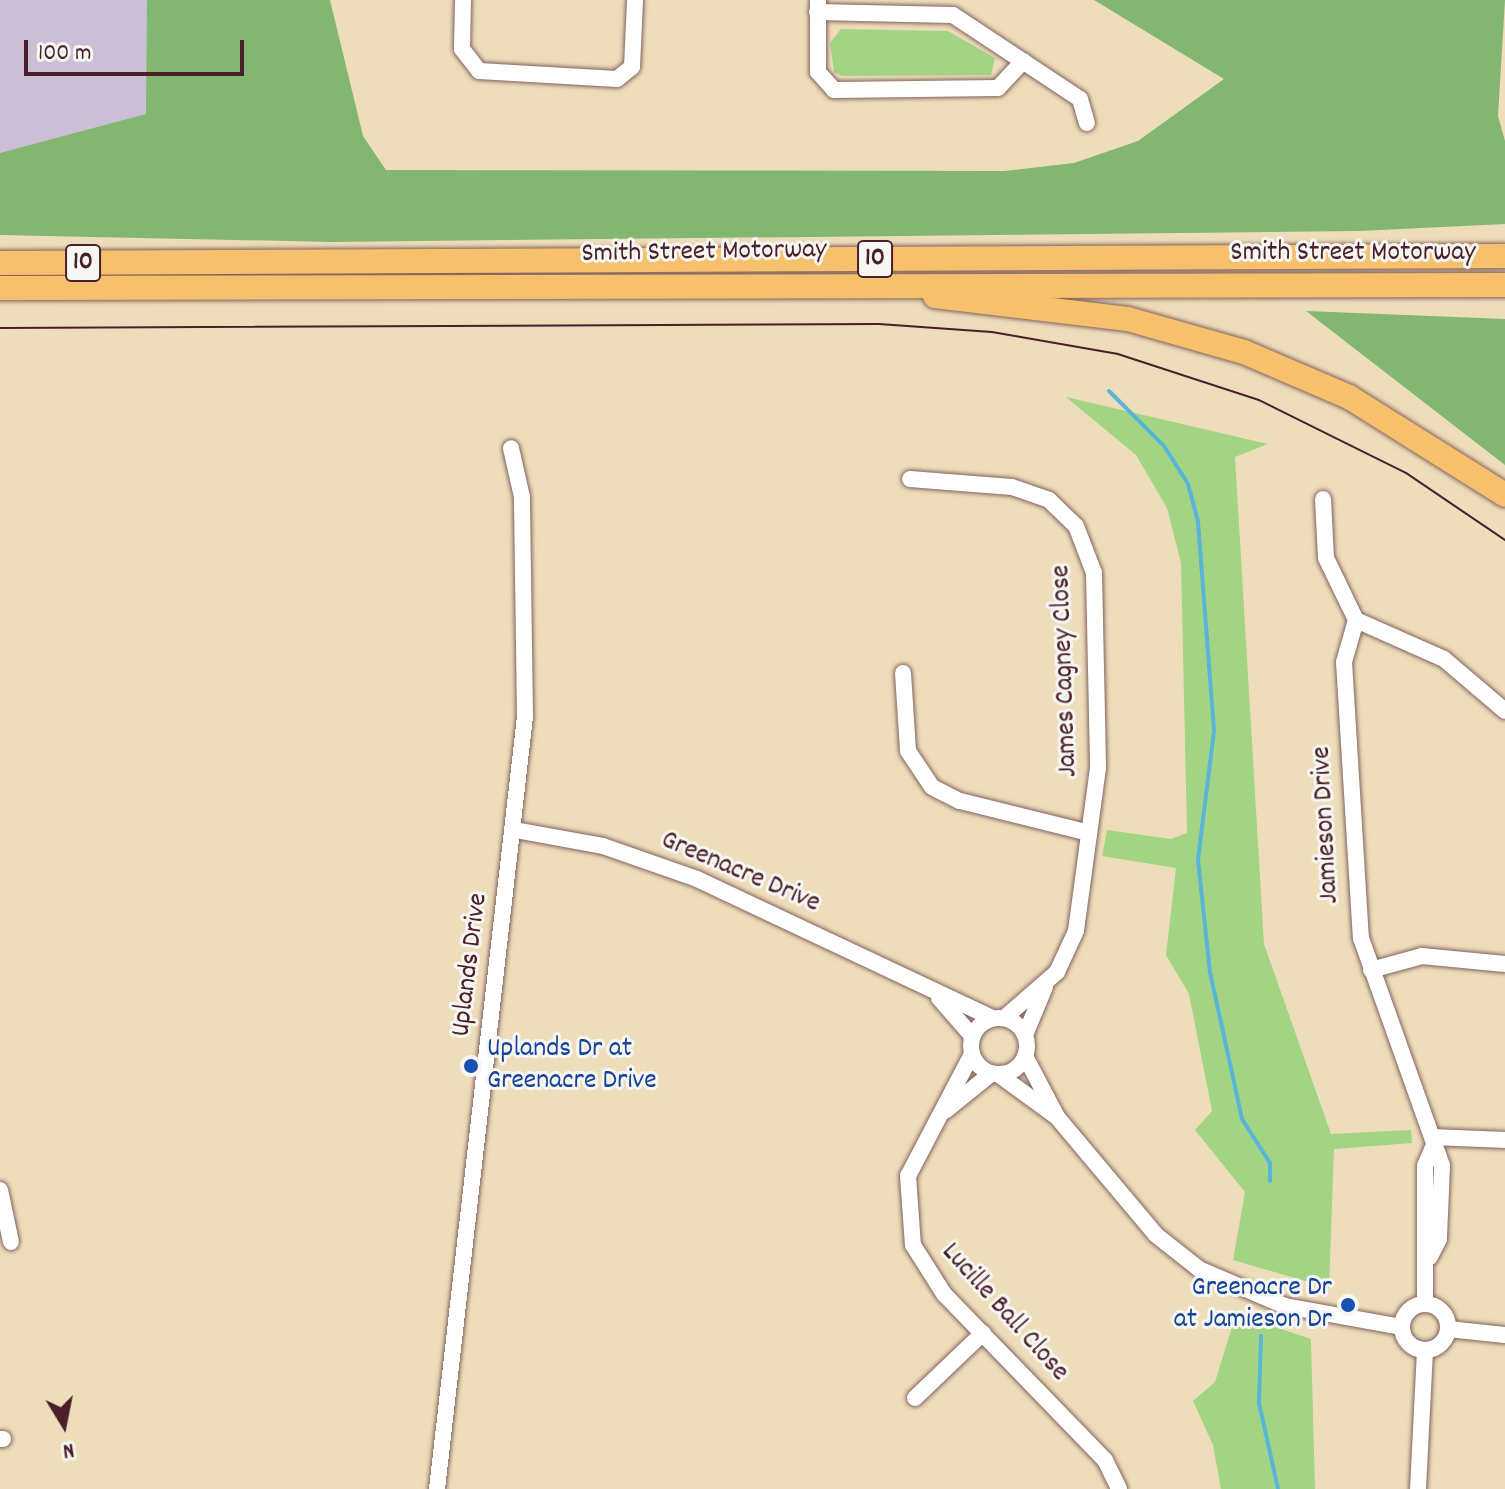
<!DOCTYPE html>
<html>
<head>
<meta charset="utf-8">
<style>
  body { margin:0 }
  #map { position:relative; width:1505px; height:1489px; overflow:hidden; background:#eeddba; font-family:Dekko,sans-serif }
  div>[style] { position:absolute }
  [style*='--x'] { left:calc(var(--x)*1px); top:calc(var(--y)*1px); width:calc(var(--w)*1px); rotate:calc(var(--a)*1deg) }
  .industrial>* { inset:0; background:#cbbfd5; transform-origin:0 0 }
  .green>* { inset:0; background:#a3d483 }
  .forest>* { inset:0; background:#82b671 }
  .stream>* { height:4px; margin:-2px; padding:0 2px; transform-origin:2px; border-radius:2px; background:#59b4d7 }
  .roads { filter:drop-shadow(0 0 2px #83625d) drop-shadow(0 0 2px #83625d) }
  .minor>* { height:16px; margin:-8px; padding:0 8px; transform-origin:8px; border-radius:8px; background:#fff }
  .minor>.ring { margin:-8px; padding:0; box-sizing:content-box; background:none; border:16px solid #fff; border-radius:50% }
  .highway>* { height:24px; margin:-12px; padding:0 12px; transform-origin:12px; border-radius:12px; background:#f7c06c }
  .tram>* { height:2px; margin:-1px; padding:0 1px; transform-origin:1px; border-radius:1px; background:#4a1f2b }
  .dots>* { width:22px; height:22px; translate:-50% -50%; box-sizing:border-box; border:4px solid #f6f6f2; border-radius:50% }
  span { translate:-50% -50%; white-space:nowrap; text-align:center; line-height:1.15; -webkit-text-stroke:6px #f6f6f2; paint-order:stroke }
  .shield-label span { padding:2px 6px; background:#f6f6f2; border:2px solid; border-radius:6px; -webkit-text-stroke-width:0 }
  .shield-label { font-size:26px; color:#4a1f2b; font-weight:700 }
  .street-label { font-size:28px; color:#4a1f2b }
  .transit-label { font-size:28px; color:#164399 }
  .left { translate:0 -50%; text-align:left }
  .right { translate:-100% -50%; text-align:right }
  .north { position:absolute; left:24px; top:1385px; width:80px; height:80px; -webkit-text-stroke:6px #f6f6f2; paint-order:stroke; rotate:170deg; font-size:22px; font-weight:700; line-height:32px; text-align:center; color:#4a1f2b }
  .north::after { content:''; display:block; margin:auto; width:28px; height:36px; background:#4a1f2b; clip-path:polygon(50% 0,100% 100%,50% 72%,0 100%) }
  .scale { position:absolute; left:24px; top:40px; width:220px; height:36px; box-sizing:border-box; border:4px solid #4a1f2b; border-top:0; padding-left:10px; font-size:24px; line-height:28px; white-space:nowrap; color:#4a1f2b; -webkit-text-stroke:6px #f6f6f2; paint-order:stroke }
</style>
</head>
<body>
<div id="map">
  <div class="industrial">
    <i style="left:0;top:0;width:147px;height:172px"></i>
  </div>
  <div class="green">
    <i style="clip-path:polygon(841px 29px,948px 31px,995px 58px,991px 75px,842px 76px,834px 72px,830px 43px)"></i>
    <i style="clip-path:polygon(1066px 397px,1268px 444px,1235px 457px,1264px 944px,1331px 1134px,1411px 1130px,1412px 1143px,1334px 1149px,1329px 1288px,1233px 1260px,1245px 1192px,1195px 1130px,1212px 1111px,1189px 994px,1166px 955px,1176px 868px,1102px 856px,1107px 830px,1171px 839px,1187px 833px,1181px 563px,1167px 508px,1136px 455px)"></i>
    <i style="clip-path:polygon(1236px 1314px,1311px 1339px,1315px 1489px,1221px 1489px,1213px 1445px,1193px 1401px,1215px 1382px)"></i>
  </div>
  <div class="forest">
    <i style="clip-path:polygon(147px 0,330px 0,363px 136px,386px 170px,1004px 171px,1074px 163px,1138px 141px,1224px 79px,1094px 0,1505px 0,1498px 116px,1505px 141px,1505px 224px,1359px 231px,331px 242px,0 235px,0 153px,146px 114px)"></i>
    <i style="clip-path:polygon(1306px 311px,1505px 319px,1505px 465px)"></i>
  </div>
  <div class="stream">
    <i style="--x:1109;--y:391;--w:78;--a:45"></i>
    <i style="--x:1164;--y:446;--w:45;--a:57.7"></i>
    <i style="--x:1188;--y:484;--w:39;--a:75"></i>
    <i style="--x:1198;--y:522;--w:210;--a:85.6"></i>
    <i style="--x:1214;--y:731;--w:130;--a:97.1"></i>
    <i style="--x:1198;--y:860;--w:113;--a:83.9"></i>
    <i style="--x:1210;--y:972;--w:150;--a:77.7"></i>
    <i style="--x:1242;--y:1119;--w:52;--a:57.5"></i>
    <i style="--x:1270;--y:1163;--w:18;--a:90"></i>
    <i style="--x:1261;--y:1336;--w:67;--a:91.7"></i>
    <i style="--x:1259;--y:1403;--w:88;--a:77.5"></i>
  </div>
  <div class="roads">
    <div class="minor">
      <i style="--x:463;--y:0;--w:49;--a:91.2"></i>
      <i style="--x:462;--y:49;--w:28;--a:52"></i>
      <i style="--x:479;--y:71;--w:138;--a:3.3"></i>
      <i style="--x:617;--y:79;--w:19;--a:-39"></i>
      <i style="--x:632;--y:67;--w:67;--a:-87.4"></i>
      <i style="--x:818;--y:0;--w:72;--a:90"></i>
      <i style="--x:818;--y:72;--w:24;--a:48"></i>
      <i style="--x:834;--y:90;--w:164;--a:-0.7"></i>
      <i style="--x:998;--y:88;--w:37;--a:-47"></i>
      <i style="--x:817;--y:12;--w:136;--a:1.3"></i>
      <i style="--x:953;--y:15;--w:152;--a:33.5"></i>
      <i style="--x:1080;--y:99;--w:25;--a:74"></i>
      <i style="--x:910;--y:479;--w:102;--a:4.5"></i>
      <i style="--x:1012;--y:487;--w:39;--a:19"></i>
      <i style="--x:1049;--y:500;--w:37;--a:44"></i>
      <i style="--x:1076;--y:526;--w:50;--a:69"></i>
      <i style="--x:1094;--y:573;--w:195;--a:88.8"></i>
      <i style="--x:1098;--y:768;--w:164;--a:97.7"></i>
      <i style="--x:1076;--y:931;--w:45;--a:114.9"></i>
      <i style="--x:1057;--y:972;--w:70;--a:139"></i>
      <i style="--x:1323;--y:499;--w:59;--a:87.1"></i>
      <i style="--x:1326;--y:558;--w:69;--a:64.2"></i>
      <i style="--x:1356;--y:620;--w:44;--a:105.9"></i>
      <i style="--x:1344;--y:662;--w:277;--a:86.5"></i>
      <i style="--x:1361;--y:938;--w:242;--a:70.4"></i>
      <i style="--x:1442;--y:1166;--w:73;--a:92.4"></i>
      <i style="--x:1439;--y:1239;--w:20;--a:117"></i>
      <i style="--x:1356;--y:620;--w:96;--a:23.9"></i>
      <i style="--x:1444;--y:659;--w:80;--a:40.4"></i>
      <i style="--x:903;--y:673;--w:78;--a:86.3"></i>
      <i style="--x:908;--y:751;--w:43;--a:56.3"></i>
      <i style="--x:932;--y:787;--w:31;--a:27"></i>
      <i style="--x:960;--y:801;--w:133;--a:13.9"></i>
      <i style="--x:515;--y:830;--w:89;--a:10.3"></i>
      <i style="--x:603;--y:846;--w:100;--a:19.3"></i>
      <i style="--x:697;--y:879;--w:327;--a:25.2"></i>
      <i style="--x:1371;--y:970;--w:53;--a:-15.4"></i>
      <i style="--x:1422;--y:956;--w:83;--a:5.5"></i>
      <i style="--x:939;--y:998;--w:50;--a:49"></i>
      <i class="ring" style="left:971px;top:1018px;width:40px;height:40px"></i>
      <i style="--x:1025;--y:1035;--w:52;--a:-67.4"></i>
      <i style="--x:972;--y:1054;--w:138;--a:117.7"></i>
      <i style="--x:908;--y:1176;--w:69;--a:85.9"></i>
      <i style="--x:913;--y:1245;--w:58;--a:57.7"></i>
      <i style="--x:944;--y:1294;--w:231;--a:45.9"></i>
      <i style="--x:1105;--y:1460;--w:32;--a:64"></i>
      <i style="--x:1025;--y:1056;--w:67;--a:62.3"></i>
      <i style="--x:998;--y:1074;--w:73;--a:36.1"></i>
      <i style="--x:1057;--y:1117;--w:154;--a:50"></i>
      <i style="--x:1156;--y:1235;--w:55;--a:38.3"></i>
      <i style="--x:1199;--y:1269;--w:94;--a:23.3"></i>
      <i style="--x:1285;--y:1306;--w:119;--a:10.2"></i>
      <i style="--x:945;--y:1111;--w:60;--a:-39"></i>
      <i style="--x:1433;--y:1137;--w:72;--a:2.4"></i>
      <i style="--x:0;--y:1190;--w:53;--a:78.1"></i>
      <i class="ring" style="left:1402px;top:1304px;width:30px;height:30px"></i>
      <i style="--x:1425;--y:1304;--w:138;--a:-90"></i>
      <i style="--x:1425;--y:1166;--w:23;--a:-67"></i>
      <i style="--x:1448;--y:1329;--w:57;--a:6"></i>
      <i style="--x:915;--y:1398;--w:94;--a:-43.7"></i>
      <i style="--x:0;--y:1439;--w:3;--a:0"></i>
      <i style="--x:437;--y:1489;--w:777;--a:-83.5"></i>
      <i style="--x:525;--y:717;--w:220;--a:-90.8"></i>
      <i style="--x:522;--y:497;--w:50;--a:-102.7"></i>
      <i style="--x:1418;--y:1489;--w:138;--a:-87.1"></i>
    </div>
    <div class="highway">
      <i style="--x:0;--y:263;--w:1505;--a:-0.27"></i>
      <i style="--x:0;--y:288;--w:1505;--a:-0.11"></i>
      <i style="--x:935;--y:296;--w:194;--a:6.8"></i>
      <i style="--x:1128;--y:319;--w:121;--a:15.9"></i>
      <i style="--x:1244;--y:352;--w:114;--a:23.2"></i>
      <i style="--x:1349;--y:397;--w:184;--a:32.1"></i>
    </div>
  </div>
  <div class="tram">
    <i style="--x:0;--y:328;--w:879;--a:-0.26"></i>
    <i style="--x:879;--y:324;--w:113;--a:4"></i>
    <i style="--x:992;--y:332;--w:128;--a:9.9"></i>
    <i style="--x:1118;--y:354;--w:148;--a:18.1"></i>
    <i style="--x:1259;--y:400;--w:164;--a:26.4"></i>
    <i style="--x:1406;--y:473;--w:120;--a:34.1"></i>
  </div>
  <div class="dots">
    <i style="left:471px;top:1066px;background:#1a4fb4"></i>
    <i style="left:1348px;top:1305px;background:#1a4fb4"></i>
  </div>
  <div class="shield-label">
    <span style="left:875px;top:259px">10</span>
    <span style="left:83px;top:263px">10</span>
  </div>
  <div class="street-label">
    <span style="left:704px;top:253px;rotate:-1deg">Smith Street Motorway</span>
    <span style="left:1353px;top:254px">Smith Street Motorway</span>
    <span style="left:1066px;top:671px;rotate:-92deg">James Cagney Close</span>
    <span style="left:1327px;top:825px;rotate:-93deg">Jamieson Drive</span>
    <span style="left:740px;top:873px;rotate:23deg">Greenacre Drive</span>
    <span style="left:471px;top:965px;rotate:-83deg">Uplands Drive</span>
    <span style="left:1004px;top:1313px;rotate:48deg">Lucille Ball Close</span>
  </div>
  <div class="transit-label">
    <span class="left" style="left:487px;top:1066px">Uplands Dr at<br>Greenacre Drive</span>
    <span class="right" style="left:1332px;top:1305px">Greenacre Dr<br>at Jamieson Dr</span>
  </div>
  <div class="north">N</div>
  <div class="scale">100 m</div>
</div>
</body>
</html>
